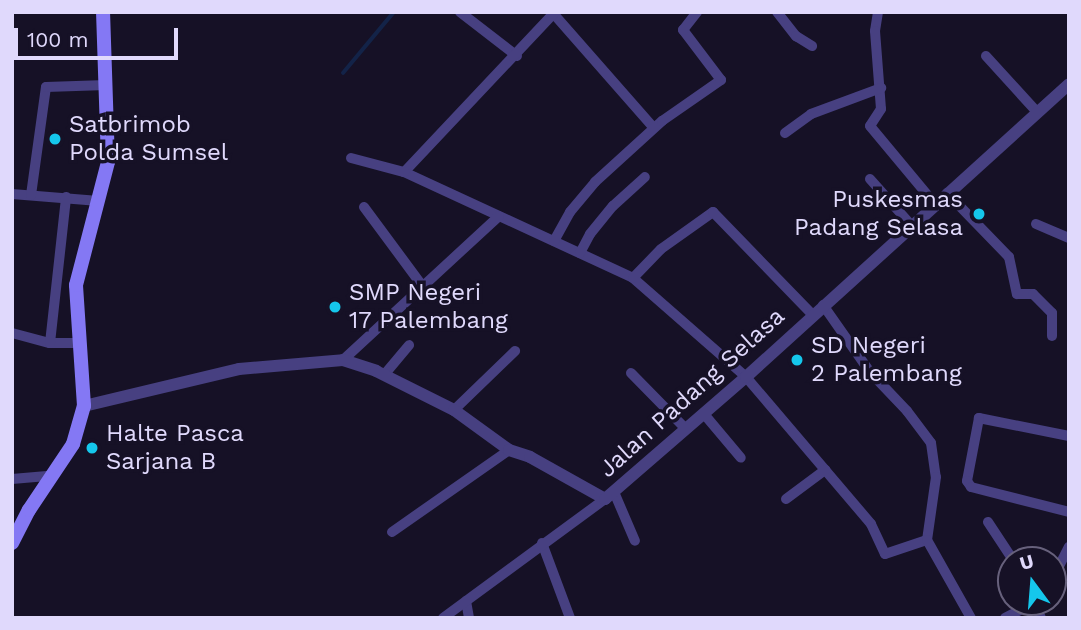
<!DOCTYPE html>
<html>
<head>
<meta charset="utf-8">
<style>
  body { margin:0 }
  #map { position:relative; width:1081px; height:630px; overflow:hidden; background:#161126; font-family:"Work Sans",sans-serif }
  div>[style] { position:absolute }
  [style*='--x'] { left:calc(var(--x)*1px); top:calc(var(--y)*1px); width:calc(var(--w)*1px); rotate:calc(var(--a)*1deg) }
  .stream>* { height:3.5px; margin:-1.75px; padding:0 1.75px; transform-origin:1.75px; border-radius:1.75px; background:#132348 }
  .minor>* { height:10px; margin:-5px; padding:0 5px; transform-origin:5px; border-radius:5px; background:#474081 }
  .tertiary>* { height:12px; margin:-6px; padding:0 6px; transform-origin:6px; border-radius:6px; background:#474081 }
  .secondary>* { height:14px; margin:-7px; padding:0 7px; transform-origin:7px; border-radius:7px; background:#8478f4 }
  .dots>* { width:19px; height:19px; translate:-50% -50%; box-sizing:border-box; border:4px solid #161126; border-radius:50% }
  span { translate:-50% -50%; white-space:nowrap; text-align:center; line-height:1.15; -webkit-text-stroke:7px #161126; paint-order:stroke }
  .poi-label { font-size:24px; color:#e0d9fc }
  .left { translate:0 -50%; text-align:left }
  .right { translate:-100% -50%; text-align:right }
  .street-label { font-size:24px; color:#e0d9fc }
  .frame { position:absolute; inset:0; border:14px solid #e0d9fc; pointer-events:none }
  .north { position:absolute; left:997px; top:546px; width:70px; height:70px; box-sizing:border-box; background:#161126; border:2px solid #67617c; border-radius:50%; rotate:344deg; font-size:19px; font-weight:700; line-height:28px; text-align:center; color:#e0d9fc }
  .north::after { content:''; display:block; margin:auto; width:24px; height:32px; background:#15c7ec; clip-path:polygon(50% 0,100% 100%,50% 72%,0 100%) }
  .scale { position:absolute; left:14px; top:28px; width:164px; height:32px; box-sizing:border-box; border:4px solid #e0d9fc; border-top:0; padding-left:9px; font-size:21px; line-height:24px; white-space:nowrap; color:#e0d9fc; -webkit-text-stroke:5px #161126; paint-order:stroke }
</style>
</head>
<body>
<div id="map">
  <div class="stream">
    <i style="--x:343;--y:73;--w:80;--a:-50.1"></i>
  </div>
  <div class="minor">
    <i style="--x:460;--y:12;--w:72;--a:37.7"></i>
    <i style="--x:552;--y:12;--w:154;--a:48.7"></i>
    <i style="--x:555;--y:12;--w:220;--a:133.3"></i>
    <i style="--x:404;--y:172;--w:252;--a:24.8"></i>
    <i style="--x:633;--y:278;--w:150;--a:41.2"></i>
    <i style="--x:746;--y:377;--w:193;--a:49.6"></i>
    <i style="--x:871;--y:524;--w:33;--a:65"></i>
    <i style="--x:885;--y:554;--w:44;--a:-18.4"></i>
    <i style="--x:777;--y:12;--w:31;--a:52"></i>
    <i style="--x:796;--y:36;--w:19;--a:32"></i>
    <i style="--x:878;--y:12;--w:19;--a:99"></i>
    <i style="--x:875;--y:31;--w:78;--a:85.6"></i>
    <i style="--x:881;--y:109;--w:20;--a:123"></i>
    <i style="--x:870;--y:126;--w:102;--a:50.2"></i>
    <i style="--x:986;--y:56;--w:76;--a:47.7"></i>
    <i style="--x:785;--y:133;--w:32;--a:-36"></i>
    <i style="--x:811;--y:114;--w:75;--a:-20.4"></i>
    <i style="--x:351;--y:158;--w:55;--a:14.8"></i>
    <i style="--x:870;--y:179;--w:63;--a:48.2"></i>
    <i style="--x:947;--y:193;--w:89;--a:45.9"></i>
    <i style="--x:1009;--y:257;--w:38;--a:78"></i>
    <i style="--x:1017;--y:294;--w:16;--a:0"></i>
    <i style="--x:1033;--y:294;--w:27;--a:45"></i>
    <i style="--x:1052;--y:313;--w:23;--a:90"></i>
    <i style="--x:12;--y:194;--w:87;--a:4.6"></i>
    <i style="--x:31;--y:195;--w:109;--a:-82.1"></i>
    <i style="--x:46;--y:87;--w:60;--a:-1.9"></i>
    <i style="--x:364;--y:207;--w:101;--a:53.5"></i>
    <i style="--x:1036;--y:224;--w:36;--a:23"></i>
    <i style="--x:554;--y:241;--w:33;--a:-61"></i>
    <i style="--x:570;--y:212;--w:39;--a:-50"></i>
    <i style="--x:595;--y:182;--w:91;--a:-42.3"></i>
    <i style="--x:662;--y:121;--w:72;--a:-34.8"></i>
    <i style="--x:721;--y:80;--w:63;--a:-127.2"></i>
    <i style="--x:683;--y:30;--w:23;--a:-52"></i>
    <i style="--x:580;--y:253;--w:21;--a:-62"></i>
    <i style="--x:590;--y:234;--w:36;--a:-51"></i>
    <i style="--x:613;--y:206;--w:43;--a:-42.2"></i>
    <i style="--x:633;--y:278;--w:40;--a:-46"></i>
    <i style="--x:661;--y:249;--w:64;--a:-35.4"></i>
    <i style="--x:713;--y:212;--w:142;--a:45.9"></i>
    <i style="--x:823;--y:305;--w:82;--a:55"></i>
    <i style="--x:870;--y:372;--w:54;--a:46.5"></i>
    <i style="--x:907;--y:411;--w:40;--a:53"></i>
    <i style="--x:931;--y:443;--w:34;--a:82"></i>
    <i style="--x:936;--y:477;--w:64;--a:98.1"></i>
    <i style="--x:927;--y:540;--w:90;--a:60.6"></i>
    <i style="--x:12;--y:333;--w:39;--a:15"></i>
    <i style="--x:50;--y:343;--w:28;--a:0"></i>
    <i style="--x:50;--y:343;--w:147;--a:-83.7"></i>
    <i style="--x:343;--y:360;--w:212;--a:-42.7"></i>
    <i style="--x:631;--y:373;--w:78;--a:45.5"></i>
    <i style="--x:384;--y:375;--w:39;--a:-50"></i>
    <i style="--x:454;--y:410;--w:85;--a:-44"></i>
    <i style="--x:704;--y:414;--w:57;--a:49.9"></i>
    <i style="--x:1069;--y:436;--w:92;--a:-168.7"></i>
    <i style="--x:979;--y:418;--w:64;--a:100.8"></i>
    <i style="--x:967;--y:481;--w:7;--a:56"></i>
    <i style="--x:971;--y:487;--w:101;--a:14.3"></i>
    <i style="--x:12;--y:479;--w:38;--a:-5"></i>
    <i style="--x:614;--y:492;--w:53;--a:66.8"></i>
    <i style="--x:786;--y:499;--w:49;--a:-36.6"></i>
    <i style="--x:988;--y:522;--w:45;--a:56.7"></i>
    <i style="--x:392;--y:532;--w:143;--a:-35"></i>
    <i style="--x:542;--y:543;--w:80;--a:69.5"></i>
    <i style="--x:1053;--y:578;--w:35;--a:-63"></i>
    <i style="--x:466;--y:601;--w:17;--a:80"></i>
    <i style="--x:1034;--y:603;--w:17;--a:65"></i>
    <i style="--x:443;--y:618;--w:201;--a:-36.3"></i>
    <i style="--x:1005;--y:618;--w:34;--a:-28"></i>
  </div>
  <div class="tertiary">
    <i style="--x:84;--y:406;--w:159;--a:-13.4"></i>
    <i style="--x:239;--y:369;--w:104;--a:-4.9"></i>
    <i style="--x:343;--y:360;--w:35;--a:18"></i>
    <i style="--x:376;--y:371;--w:87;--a:26.6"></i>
    <i style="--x:454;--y:410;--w:68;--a:36"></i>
    <i style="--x:509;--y:450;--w:22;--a:18"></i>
    <i style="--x:530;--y:457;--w:86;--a:29.2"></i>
    <i style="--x:605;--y:499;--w:186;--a:-40.9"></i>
    <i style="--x:746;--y:377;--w:436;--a:-42.2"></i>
  </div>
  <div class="secondary">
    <i style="--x:12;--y:543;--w:37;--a:-63"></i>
    <i style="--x:29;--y:510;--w:79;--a:-56.3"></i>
    <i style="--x:73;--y:444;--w:40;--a:-74"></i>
    <i style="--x:84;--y:406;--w:121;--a:-93.8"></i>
    <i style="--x:76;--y:285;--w:127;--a:-75.4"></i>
    <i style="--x:108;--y:162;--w:150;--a:-91.9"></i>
  </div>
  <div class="dots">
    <i style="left:55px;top:139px;background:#15c7ec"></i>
    <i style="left:979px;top:214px;background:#15c7ec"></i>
    <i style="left:335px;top:307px;background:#15c7ec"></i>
    <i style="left:797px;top:360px;background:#15c7ec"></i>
    <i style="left:92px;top:448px;background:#15c7ec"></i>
  </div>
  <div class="poi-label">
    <span class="left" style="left:69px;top:139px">Satbrimob<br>Polda Sumsel</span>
    <span class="right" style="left:963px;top:214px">Puskesmas<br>Padang Selasa</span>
    <span class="left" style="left:349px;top:307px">SMP Negeri<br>17 Palembang</span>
    <span class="left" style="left:811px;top:360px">SD Negeri<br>2 Palembang</span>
    <span class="left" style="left:106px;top:448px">Halte Pasca<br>Sarjana B</span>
  </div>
  <div class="street-label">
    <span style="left:692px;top:393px;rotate:-42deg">Jalan Padang Selasa</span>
  </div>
  <div class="frame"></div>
  <div class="north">U</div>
  <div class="scale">100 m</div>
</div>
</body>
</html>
